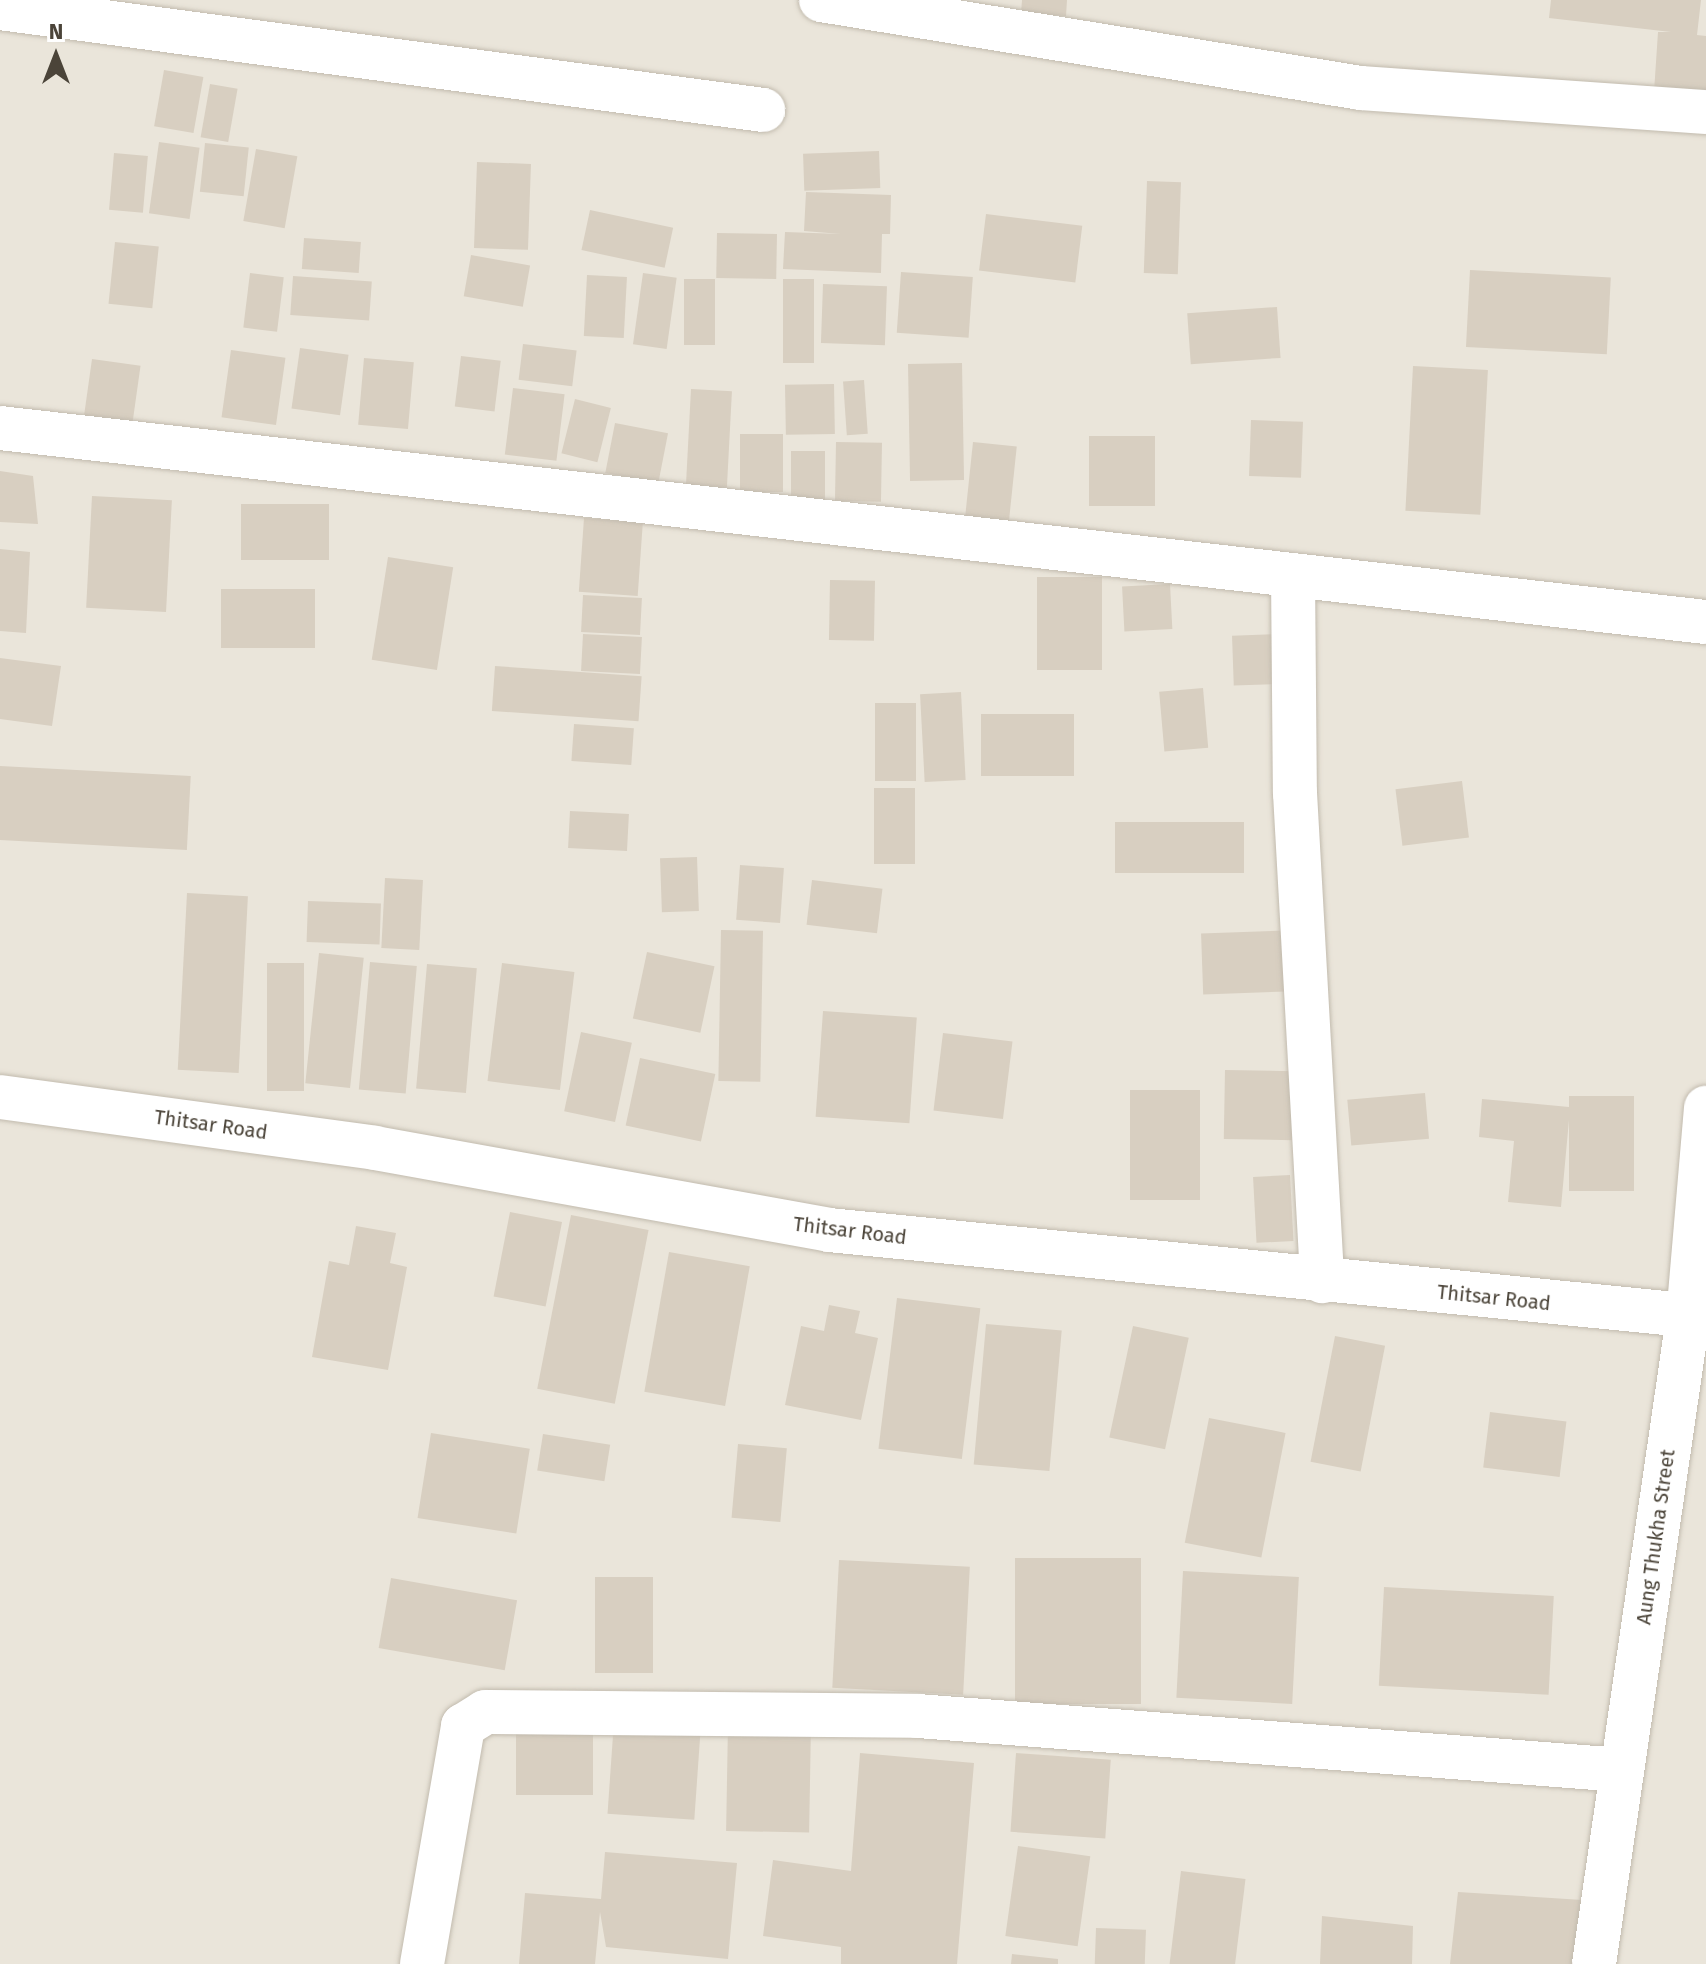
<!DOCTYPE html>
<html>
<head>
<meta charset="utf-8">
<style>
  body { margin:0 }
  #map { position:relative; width:1706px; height:1964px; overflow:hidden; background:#f6f3ec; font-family:"Fira Sans",sans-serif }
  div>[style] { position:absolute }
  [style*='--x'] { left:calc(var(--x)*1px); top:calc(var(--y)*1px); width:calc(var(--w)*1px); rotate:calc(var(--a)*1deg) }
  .residential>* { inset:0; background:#eae5da; transform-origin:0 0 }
  .building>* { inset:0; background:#d8cfc1; transform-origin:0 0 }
  .roads { filter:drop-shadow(0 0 2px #c2bbae) drop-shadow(0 0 2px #c2bbae) }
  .street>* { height:44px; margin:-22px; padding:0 22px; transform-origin:22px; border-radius:22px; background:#fff }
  span { translate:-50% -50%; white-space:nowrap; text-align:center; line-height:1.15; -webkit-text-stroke:8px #fff; paint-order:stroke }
  .street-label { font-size:20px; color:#4b4439 }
  .north { position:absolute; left:16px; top:16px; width:80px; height:80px; -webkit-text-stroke:6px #fff; paint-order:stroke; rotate:0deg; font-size:22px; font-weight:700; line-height:32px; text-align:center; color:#4b4439 }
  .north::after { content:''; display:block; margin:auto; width:28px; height:36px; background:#4b4439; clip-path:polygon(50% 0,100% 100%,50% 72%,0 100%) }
</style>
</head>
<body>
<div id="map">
  <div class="residential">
    <i style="left:0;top:0;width:1706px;height:1964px"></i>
  </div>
  <div class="building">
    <i style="clip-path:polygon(1022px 0,1067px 0,1066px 16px,1021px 13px)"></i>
    <i style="clip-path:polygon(1551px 0,1701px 0,1697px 35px,1706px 36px,1706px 95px,1654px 92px,1658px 32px,1671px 32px,1549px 18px)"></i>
    <i style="left:164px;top:70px;width:40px;height:57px;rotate:10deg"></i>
    <i style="left:210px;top:84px;width:28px;height:54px;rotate:10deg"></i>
    <i style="left:159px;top:142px;width:41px;height:72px;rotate:8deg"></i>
    <i style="left:205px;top:143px;width:44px;height:49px;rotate:6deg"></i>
    <i style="left:256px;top:149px;width:42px;height:73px;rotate:10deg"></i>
    <i style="left:879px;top:151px;width:37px;height:76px;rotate:88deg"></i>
    <i style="left:114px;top:153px;width:34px;height:57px;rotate:5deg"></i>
    <i style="left:477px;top:162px;width:54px;height:86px;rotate:2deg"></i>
    <i style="left:1147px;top:181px;width:34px;height:92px;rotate:2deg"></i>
    <i style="clip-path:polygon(806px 192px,891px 195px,890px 234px,882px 234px,881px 273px,783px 269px,785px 232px,841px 234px,804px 231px)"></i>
    <i style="left:590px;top:210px;width:85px;height:41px;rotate:12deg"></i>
    <i style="left:986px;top:214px;width:97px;height:57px;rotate:7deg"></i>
    <i style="left:717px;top:233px;width:60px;height:45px;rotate:1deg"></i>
    <i style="left:304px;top:238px;width:57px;height:31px;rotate:4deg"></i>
    <i style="left:115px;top:242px;width:44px;height:62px;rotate:6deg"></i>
    <i style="left:471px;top:255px;width:60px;height:42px;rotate:10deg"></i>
    <i style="left:1470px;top:270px;width:141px;height:77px;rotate:3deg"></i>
    <i style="left:901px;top:272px;width:72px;height:61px;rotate:4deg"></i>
    <i style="left:250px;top:273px;width:34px;height:55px;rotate:7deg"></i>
    <i style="left:643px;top:273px;width:34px;height:72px;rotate:8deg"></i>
    <i style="left:587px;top:275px;width:40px;height:61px;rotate:3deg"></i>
    <i style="left:293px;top:276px;width:79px;height:39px;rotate:4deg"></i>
    <i style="left:684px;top:279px;width:31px;height:66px"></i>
    <i style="left:783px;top:279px;width:31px;height:84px"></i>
    <i style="left:823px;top:284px;width:64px;height:59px;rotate:2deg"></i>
    <i style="left:1277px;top:307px;width:51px;height:90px;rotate:86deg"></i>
    <i style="left:523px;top:344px;width:54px;height:36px;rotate:7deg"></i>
    <i style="left:300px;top:348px;width:49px;height:61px;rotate:8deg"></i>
    <i style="left:231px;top:350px;width:55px;height:68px;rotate:8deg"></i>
    <i style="left:461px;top:356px;width:40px;height:51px;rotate:7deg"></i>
    <i style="left:364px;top:358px;width:50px;height:67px;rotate:5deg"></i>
    <i style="left:92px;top:359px;width:49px;height:61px;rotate:8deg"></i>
    <i style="left:962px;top:363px;width:117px;height:54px;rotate:89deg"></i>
    <i style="left:1413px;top:366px;width:75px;height:145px;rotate:3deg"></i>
    <i style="left:864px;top:380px;width:54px;height:21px;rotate:86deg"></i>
    <i style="left:834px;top:384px;width:50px;height:49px;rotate:89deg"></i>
    <i style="left:513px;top:388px;width:52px;height:67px;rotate:7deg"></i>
    <i style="left:691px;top:389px;width:41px;height:106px;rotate:3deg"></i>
    <i style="left:575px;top:399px;width:37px;height:56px;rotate:14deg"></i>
    <i style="left:1251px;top:420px;width:52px;height:56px;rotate:2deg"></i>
    <i style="left:615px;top:423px;width:54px;height:51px;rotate:11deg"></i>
    <i style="left:740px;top:434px;width:43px;height:58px"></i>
    <i style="left:1089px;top:436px;width:66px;height:70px"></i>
    <i style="left:836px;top:442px;width:46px;height:59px;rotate:1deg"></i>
    <i style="left:973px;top:442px;width:44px;height:83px;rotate:6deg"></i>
    <i style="left:791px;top:451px;width:34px;height:50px"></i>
    <i style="clip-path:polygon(0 471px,33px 476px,38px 524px,0 522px)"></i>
    <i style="left:92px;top:496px;width:80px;height:112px;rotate:3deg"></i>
    <i style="left:241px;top:504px;width:88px;height:56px"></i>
    <i style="left:584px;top:518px;width:59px;height:74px;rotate:4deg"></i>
    <i style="clip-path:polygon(0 549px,30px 552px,26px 633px,0 631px)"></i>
    <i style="left:388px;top:557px;width:66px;height:104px;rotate:9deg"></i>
    <i style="left:1037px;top:577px;width:65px;height:93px"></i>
    <i style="left:830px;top:580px;width:45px;height:60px;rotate:1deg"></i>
    <i style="left:1170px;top:584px;width:45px;height:48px;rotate:87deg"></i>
    <i style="left:221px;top:589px;width:94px;height:59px"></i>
    <i style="left:583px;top:595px;width:59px;height:37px;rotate:3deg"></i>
    <i style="left:583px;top:634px;width:59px;height:37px;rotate:3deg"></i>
    <i style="left:1279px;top:634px;width:50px;height:47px;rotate:88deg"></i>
    <i style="clip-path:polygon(0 658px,61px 666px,52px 726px,0 719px)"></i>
    <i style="left:495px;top:666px;width:147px;height:45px;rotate:4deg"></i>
    <i style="left:1203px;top:688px;width:60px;height:44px;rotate:85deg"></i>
    <i style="left:961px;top:692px;width:88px;height:41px;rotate:87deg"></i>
    <i style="left:875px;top:703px;width:41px;height:78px"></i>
    <i style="left:981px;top:714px;width:93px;height:62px"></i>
    <i style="left:574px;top:724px;width:60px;height:37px;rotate:4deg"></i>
    <i style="left:0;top:766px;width:191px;height:74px;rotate:3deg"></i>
    <i style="left:1462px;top:781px;width:57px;height:67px;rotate:83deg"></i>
    <i style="left:874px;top:788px;width:41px;height:76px"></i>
    <i style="left:570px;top:811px;width:59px;height:37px;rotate:3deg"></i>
    <i style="left:1244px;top:822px;width:51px;height:129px;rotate:90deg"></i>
    <i style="left:697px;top:857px;width:54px;height:37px;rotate:88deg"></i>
    <i style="left:740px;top:865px;width:44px;height:55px;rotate:4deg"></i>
    <i style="left:385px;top:878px;width:38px;height:70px;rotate:3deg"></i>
    <i style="left:812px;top:880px;width:71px;height:45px;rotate:7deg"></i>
    <i style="left:187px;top:893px;width:61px;height:177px;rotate:3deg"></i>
    <i style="left:308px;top:901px;width:73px;height:41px;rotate:2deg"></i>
    <i style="left:721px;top:930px;width:42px;height:151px;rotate:1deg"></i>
    <i style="left:1300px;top:930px;width:61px;height:99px;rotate:88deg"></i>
    <i style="left:647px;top:952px;width:69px;height:68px;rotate:12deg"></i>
    <i style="left:319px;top:953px;width:45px;height:131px;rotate:6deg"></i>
    <i style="left:370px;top:962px;width:47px;height:128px;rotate:5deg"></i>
    <i style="left:267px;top:963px;width:37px;height:128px"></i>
    <i style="left:502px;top:963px;width:73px;height:119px;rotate:7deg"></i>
    <i style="left:427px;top:964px;width:50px;height:125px;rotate:5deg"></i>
    <i style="left:823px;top:1011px;width:94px;height:106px;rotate:4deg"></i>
    <i style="left:581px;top:1032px;width:52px;height:81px;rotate:12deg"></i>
    <i style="left:943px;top:1033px;width:70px;height:78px;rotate:7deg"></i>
    <i style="left:640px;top:1058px;width:77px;height:69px;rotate:12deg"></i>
    <i style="left:1225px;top:1070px;width:81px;height:69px;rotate:1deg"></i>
    <i style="left:1130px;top:1090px;width:70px;height:110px"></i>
    <i style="left:1425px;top:1093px;width:46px;height:78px;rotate:85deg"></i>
    <i style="clip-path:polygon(1569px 1096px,1634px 1096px,1634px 1191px,1569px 1191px,1569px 1120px,1561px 1207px,1508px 1202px,1514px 1141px,1479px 1137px,1482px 1099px,1569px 1107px)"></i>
    <i style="left:1290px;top:1175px;width:66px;height:37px;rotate:87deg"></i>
    <i style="left:510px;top:1212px;width:53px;height:86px;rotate:11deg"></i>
    <i style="left:571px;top:1215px;width:79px;height:177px;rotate:11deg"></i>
    <i style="clip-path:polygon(356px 1226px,396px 1233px,390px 1263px,407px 1267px,388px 1370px,312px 1357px,329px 1261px,349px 1265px)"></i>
    <i style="left:669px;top:1252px;width:82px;height:142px;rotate:10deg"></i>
    <i style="left:897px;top:1298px;width:84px;height:152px;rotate:7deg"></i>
    <i style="clip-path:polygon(829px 1305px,860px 1311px,855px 1333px,878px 1338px,861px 1420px,785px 1405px,801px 1326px,824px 1331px)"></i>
    <i style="left:986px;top:1324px;width:76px;height:141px;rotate:5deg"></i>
    <i style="left:1133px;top:1326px;width:57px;height:114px;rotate:12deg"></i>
    <i style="left:1335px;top:1336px;width:51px;height:128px;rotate:11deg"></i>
    <i style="left:1490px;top:1412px;width:77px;height:56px;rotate:7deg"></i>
    <i style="left:1209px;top:1418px;width:78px;height:127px;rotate:11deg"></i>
    <i style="left:431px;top:1433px;width:100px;height:86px;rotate:9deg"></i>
    <i style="left:543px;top:1434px;width:68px;height:37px;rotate:9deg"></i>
    <i style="left:738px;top:1444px;width:49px;height:74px;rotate:5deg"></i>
    <i style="left:1141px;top:1558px;width:146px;height:126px;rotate:90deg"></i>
    <i style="left:839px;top:1560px;width:131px;height:128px;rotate:3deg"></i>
    <i style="left:1183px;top:1571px;width:116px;height:127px;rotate:3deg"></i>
    <i style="left:595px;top:1577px;width:58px;height:96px"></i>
    <i style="left:391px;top:1578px;width:128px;height:71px;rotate:10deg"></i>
    <i style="left:1384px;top:1587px;width:170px;height:99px;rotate:3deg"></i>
    <i style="left:614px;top:1721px;width:87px;height:93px;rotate:4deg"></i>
    <i style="left:593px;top:1723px;width:72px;height:77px;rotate:90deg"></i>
    <i style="left:728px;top:1723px;width:83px;height:108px;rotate:1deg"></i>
    <i style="clip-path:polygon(860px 1753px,974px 1763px,957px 1964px,841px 1964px,841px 1947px,763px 1936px,773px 1860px,851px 1871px)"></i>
    <i style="left:1016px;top:1753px;width:95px;height:79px;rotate:4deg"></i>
    <i style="left:1018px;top:1846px;width:73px;height:91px;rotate:8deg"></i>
    <i style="clip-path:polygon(605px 1852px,737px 1863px,728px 1959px,606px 1947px,600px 1912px,595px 1964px,519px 1964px,525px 1893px,601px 1899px)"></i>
    <i style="left:1181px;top:1871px;width:65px;height:94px;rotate:7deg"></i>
    <i style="clip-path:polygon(1458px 1892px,1598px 1901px,1588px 1964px,1450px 1964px)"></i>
    <i style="clip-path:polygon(1322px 1916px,1413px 1926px,1412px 1964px,1320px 1964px)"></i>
    <i style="left:1096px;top:1928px;width:50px;height:36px;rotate:2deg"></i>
    <i style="clip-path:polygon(1012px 1954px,1058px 1959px,1058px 1964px,1011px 1964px)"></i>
  </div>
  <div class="roads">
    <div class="street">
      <i style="--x:821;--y:0;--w:547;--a:9.26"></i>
      <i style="--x:1361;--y:88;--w:346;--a:4"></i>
      <i style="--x:0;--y:8;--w:770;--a:7.61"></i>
      <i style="--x:0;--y:428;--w:1717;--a:6.49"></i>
      <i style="--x:1293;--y:575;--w:218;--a:89.5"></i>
      <i style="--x:1295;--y:793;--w:489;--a:86.8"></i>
      <i style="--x:0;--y:1097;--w:378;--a:7.7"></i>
      <i style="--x:375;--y:1148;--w:461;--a:10.2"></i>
      <i style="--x:829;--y:1230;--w:881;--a:5.67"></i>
      <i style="--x:422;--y:1964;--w:242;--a:-80.2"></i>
      <i style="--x:463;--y:1726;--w:26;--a:-32"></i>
      <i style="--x:485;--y:1712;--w:433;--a:0.5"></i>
      <i style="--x:918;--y:1716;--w:706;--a:4.39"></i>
      <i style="--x:1594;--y:1964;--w:653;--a:-81.72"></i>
      <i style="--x:1688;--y:1318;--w:211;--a:-85.1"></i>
    </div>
  </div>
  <div class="street-label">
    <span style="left:211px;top:1125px;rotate:8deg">Thitsar Road</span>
    <span style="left:850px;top:1231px;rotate:7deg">Thitsar Road</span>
    <span style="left:1494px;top:1298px;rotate:6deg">Thitsar Road</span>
    <span style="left:1656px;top:1537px;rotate:-82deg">Aung Thukha Street</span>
  </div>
  <div class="north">N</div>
</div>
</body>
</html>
